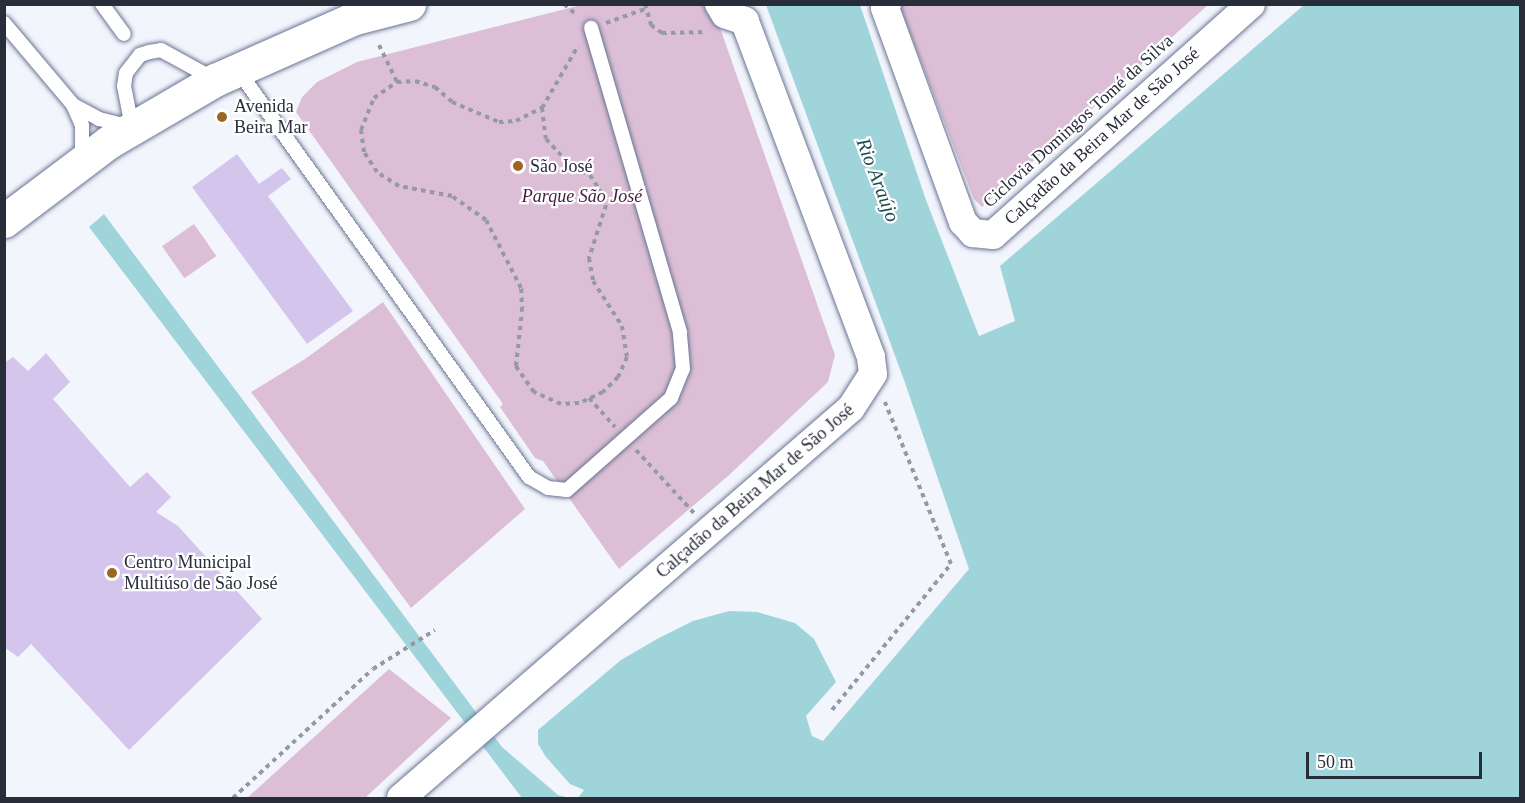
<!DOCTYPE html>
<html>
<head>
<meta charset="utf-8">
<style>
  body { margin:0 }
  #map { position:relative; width:1525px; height:803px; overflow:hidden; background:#f2f5fc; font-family:Georgia,serif }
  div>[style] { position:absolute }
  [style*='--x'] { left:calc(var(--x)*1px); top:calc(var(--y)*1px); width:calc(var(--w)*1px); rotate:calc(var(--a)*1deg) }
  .green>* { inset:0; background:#dcbfd6; transform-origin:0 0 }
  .water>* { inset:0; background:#9fd4db }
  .building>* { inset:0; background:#d3c5ec }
  .path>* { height:4px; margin-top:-2px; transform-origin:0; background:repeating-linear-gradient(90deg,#9599a3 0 4.5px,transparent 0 9px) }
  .roads { filter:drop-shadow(0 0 2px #6a7593) drop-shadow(0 0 2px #6a7593) }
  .lane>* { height:14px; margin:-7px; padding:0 7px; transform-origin:7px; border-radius:7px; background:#fff }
  .street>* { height:28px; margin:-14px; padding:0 14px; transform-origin:14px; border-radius:14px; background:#fff }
  .primary>* { height:33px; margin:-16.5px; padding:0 16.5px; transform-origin:16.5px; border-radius:16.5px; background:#fff }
  .dots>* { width:16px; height:16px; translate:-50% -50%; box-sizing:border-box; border:3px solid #fff; border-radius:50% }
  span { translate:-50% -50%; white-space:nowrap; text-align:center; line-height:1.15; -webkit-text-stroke:4.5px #fff; paint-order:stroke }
  .poi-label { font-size:18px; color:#282d3a }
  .left { translate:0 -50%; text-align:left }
  .street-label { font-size:18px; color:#282d3a }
  .park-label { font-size:18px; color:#461b40; font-style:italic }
  .water-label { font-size:20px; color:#1e4c52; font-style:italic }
  .frame { position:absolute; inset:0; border:6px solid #282d3a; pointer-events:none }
  .scale { position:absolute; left:1306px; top:752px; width:176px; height:27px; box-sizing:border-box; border:3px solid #282d3a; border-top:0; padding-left:8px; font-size:18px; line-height:21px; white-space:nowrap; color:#282d3a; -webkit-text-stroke:4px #fff; paint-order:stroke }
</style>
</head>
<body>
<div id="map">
  <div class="green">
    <i style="clip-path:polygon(581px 5px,712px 5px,835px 355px,828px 382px,728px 476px,619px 569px,543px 461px,535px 458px,500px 407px,503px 404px,296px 112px,302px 97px,317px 82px,357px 62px)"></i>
    <i style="clip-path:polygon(899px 5px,1208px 5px,982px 207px,974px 199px)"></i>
    <i style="left:194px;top:224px;width:39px;height:39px;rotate:55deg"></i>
    <i style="clip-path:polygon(383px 302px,525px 509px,411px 608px,251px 392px,305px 359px)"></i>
    <i style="clip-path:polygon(389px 669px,451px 718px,365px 798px,247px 798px)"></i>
  </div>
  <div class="water">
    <i style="clip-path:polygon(766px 5px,860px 5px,926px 200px,979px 336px,1015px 321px,1000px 266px,1304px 5px,1520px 5px,1520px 798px,578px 798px,584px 790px,570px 784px,546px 757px,538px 744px,538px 730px,621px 660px,657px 639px,693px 621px,729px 611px,757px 612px,795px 623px,814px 639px,836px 682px,806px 716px,812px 736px,823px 741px,969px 569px,904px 380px)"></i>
    <i style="clip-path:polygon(104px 214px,502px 747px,558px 795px,570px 798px,522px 798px,89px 227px)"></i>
  </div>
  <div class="building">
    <i style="clip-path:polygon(237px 154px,259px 184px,282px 168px,291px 179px,268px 196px,353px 311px,307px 344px,192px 187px)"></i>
    <i style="clip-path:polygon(46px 353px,70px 382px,53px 399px,130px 487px,147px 472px,171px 497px,156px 512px,178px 526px,262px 619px,129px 750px,31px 644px,18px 657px,4px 647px,4px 363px,13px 357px,28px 371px)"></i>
  </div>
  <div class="path">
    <i style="--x:564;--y:4;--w:18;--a:41"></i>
    <i style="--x:645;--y:4;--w:22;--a:74"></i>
    <i style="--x:651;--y:25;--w:14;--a:36"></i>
    <i style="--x:662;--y:33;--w:45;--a:-1.3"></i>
    <i style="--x:606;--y:23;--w:41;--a:-19.7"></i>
    <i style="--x:379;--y:45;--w:41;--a:64.1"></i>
    <i style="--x:415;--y:81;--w:21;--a:17"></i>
    <i style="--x:435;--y:87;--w:23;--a:41"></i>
    <i style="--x:452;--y:102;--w:51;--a:23.1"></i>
    <i style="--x:499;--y:122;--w:17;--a:-3"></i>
    <i style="--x:516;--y:121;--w:29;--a:-27"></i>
    <i style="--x:542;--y:108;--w:31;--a:83"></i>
    <i style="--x:546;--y:139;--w:40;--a:47"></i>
    <i style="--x:573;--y:168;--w:18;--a:22"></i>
    <i style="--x:590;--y:175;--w:17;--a:57"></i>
    <i style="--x:599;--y:189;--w:17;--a:66"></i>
    <i style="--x:606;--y:205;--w:56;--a:107.8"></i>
    <i style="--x:589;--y:258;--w:23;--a:80"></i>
    <i style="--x:593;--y:281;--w:54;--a:57.2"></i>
    <i style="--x:622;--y:326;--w:31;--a:81"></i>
    <i style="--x:627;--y:357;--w:22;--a:114"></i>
    <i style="--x:618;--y:377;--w:21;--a:135"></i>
    <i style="--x:603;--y:392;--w:26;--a:155"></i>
    <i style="--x:579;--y:403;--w:18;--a:177"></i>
    <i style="--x:561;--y:404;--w:30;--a:-156"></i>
    <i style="--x:534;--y:392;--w:32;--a:-125"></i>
    <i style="--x:516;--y:366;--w:55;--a:-83.8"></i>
    <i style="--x:522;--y:311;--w:23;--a:-92"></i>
    <i style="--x:521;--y:288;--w:76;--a:-117.2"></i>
    <i style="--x:486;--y:220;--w:42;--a:-144.8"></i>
    <i style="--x:452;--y:196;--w:54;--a:-169.3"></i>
    <i style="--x:399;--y:186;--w:26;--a:-148"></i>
    <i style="--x:377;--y:172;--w:24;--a:-123"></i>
    <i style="--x:364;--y:152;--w:22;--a:-98"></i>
    <i style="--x:361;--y:130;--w:35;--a:-68"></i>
    <i style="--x:374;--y:98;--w:28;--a:-35"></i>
    <i style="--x:397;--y:82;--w:18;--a:-3"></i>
    <i style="--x:542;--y:108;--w:72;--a:-59.9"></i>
    <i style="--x:589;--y:398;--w:39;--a:48"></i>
    <i style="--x:636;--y:450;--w:86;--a:47.4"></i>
    <i style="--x:832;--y:710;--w:188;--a:-50.8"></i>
    <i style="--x:951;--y:564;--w:175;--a:-112.2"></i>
    <i style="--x:233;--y:798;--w:190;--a:-42.7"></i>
    <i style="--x:373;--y:669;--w:73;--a:-32.2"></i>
  </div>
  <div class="roads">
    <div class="lane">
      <i style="--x:102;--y:4;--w:37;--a:54"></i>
      <i style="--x:4;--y:23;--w:107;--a:49.9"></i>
      <i style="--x:73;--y:105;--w:22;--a:66"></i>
      <i style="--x:82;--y:125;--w:34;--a:90"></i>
      <i style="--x:237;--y:69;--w:502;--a:54.41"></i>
      <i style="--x:529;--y:477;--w:22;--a:30"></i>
      <i style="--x:548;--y:488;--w:19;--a:6"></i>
      <i style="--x:567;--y:490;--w:139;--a:-41.5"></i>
      <i style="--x:671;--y:398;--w:31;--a:-68"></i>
      <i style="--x:683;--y:369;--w:37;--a:-95"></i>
      <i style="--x:680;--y:332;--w:317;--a:-106.3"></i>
      <i style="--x:73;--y:105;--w:30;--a:28"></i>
      <i style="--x:99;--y:119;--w:34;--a:14"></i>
      <i style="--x:132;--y:127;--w:42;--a:-101"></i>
      <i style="--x:124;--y:86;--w:13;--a:-81"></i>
      <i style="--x:126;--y:73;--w:23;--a:-52"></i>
      <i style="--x:140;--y:55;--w:9;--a:-18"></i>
      <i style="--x:149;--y:52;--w:12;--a:-9"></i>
      <i style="--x:161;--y:50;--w:60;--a:28.7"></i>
    </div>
    <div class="street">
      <i style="--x:887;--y:4;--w:4;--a:117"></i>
      <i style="--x:885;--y:8;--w:228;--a:70"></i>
      <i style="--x:963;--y:222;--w:15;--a:48"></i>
      <i style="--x:973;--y:233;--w:20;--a:6"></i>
      <i style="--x:993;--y:235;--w:346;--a:-41.8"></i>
      <i style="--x:401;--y:798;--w:595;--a:-40.91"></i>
      <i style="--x:851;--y:408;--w:40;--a:-57.1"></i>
      <i style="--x:873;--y:374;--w:17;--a:-97"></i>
      <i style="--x:871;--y:357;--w:359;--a:-110.6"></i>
      <i style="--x:745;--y:21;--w:21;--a:-161"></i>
      <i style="--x:725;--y:14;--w:12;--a:-121"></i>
    </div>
    <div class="primary">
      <i style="--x:4;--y:221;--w:131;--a:-37"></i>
      <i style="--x:109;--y:142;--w:123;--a:-30.3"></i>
      <i style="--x:215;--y:80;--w:153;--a:-23.9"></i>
      <i style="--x:355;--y:18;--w:56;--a:-14.5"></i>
    </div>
  </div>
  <div class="dots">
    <i style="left:222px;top:117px;background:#9c6620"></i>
    <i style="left:518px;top:166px;background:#9c6620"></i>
    <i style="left:112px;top:573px;background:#9c6620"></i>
  </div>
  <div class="poi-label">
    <span class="left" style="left:234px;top:117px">Avenida<br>Beira Mar</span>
    <span class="left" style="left:530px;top:166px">São José</span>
    <span class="left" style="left:124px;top:573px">Centro Municipal<br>Multiúso de São José</span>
  </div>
  <div class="street-label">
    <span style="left:1078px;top:121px;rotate:-42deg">Ciclovia Domingos Tomé da Silva</span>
    <span style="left:1102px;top:136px;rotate:-42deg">Calçadão da Beira Mar de São José</span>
    <span style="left:755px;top:491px;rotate:-41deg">Calçadão da Beira Mar de São José</span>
  </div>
  <div class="park-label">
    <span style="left:582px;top:196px">Parque São José</span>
  </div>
  <div class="water-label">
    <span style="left:878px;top:180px;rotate:69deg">Rio Araújo</span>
  </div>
  <div class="frame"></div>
  <div class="scale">50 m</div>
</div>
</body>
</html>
